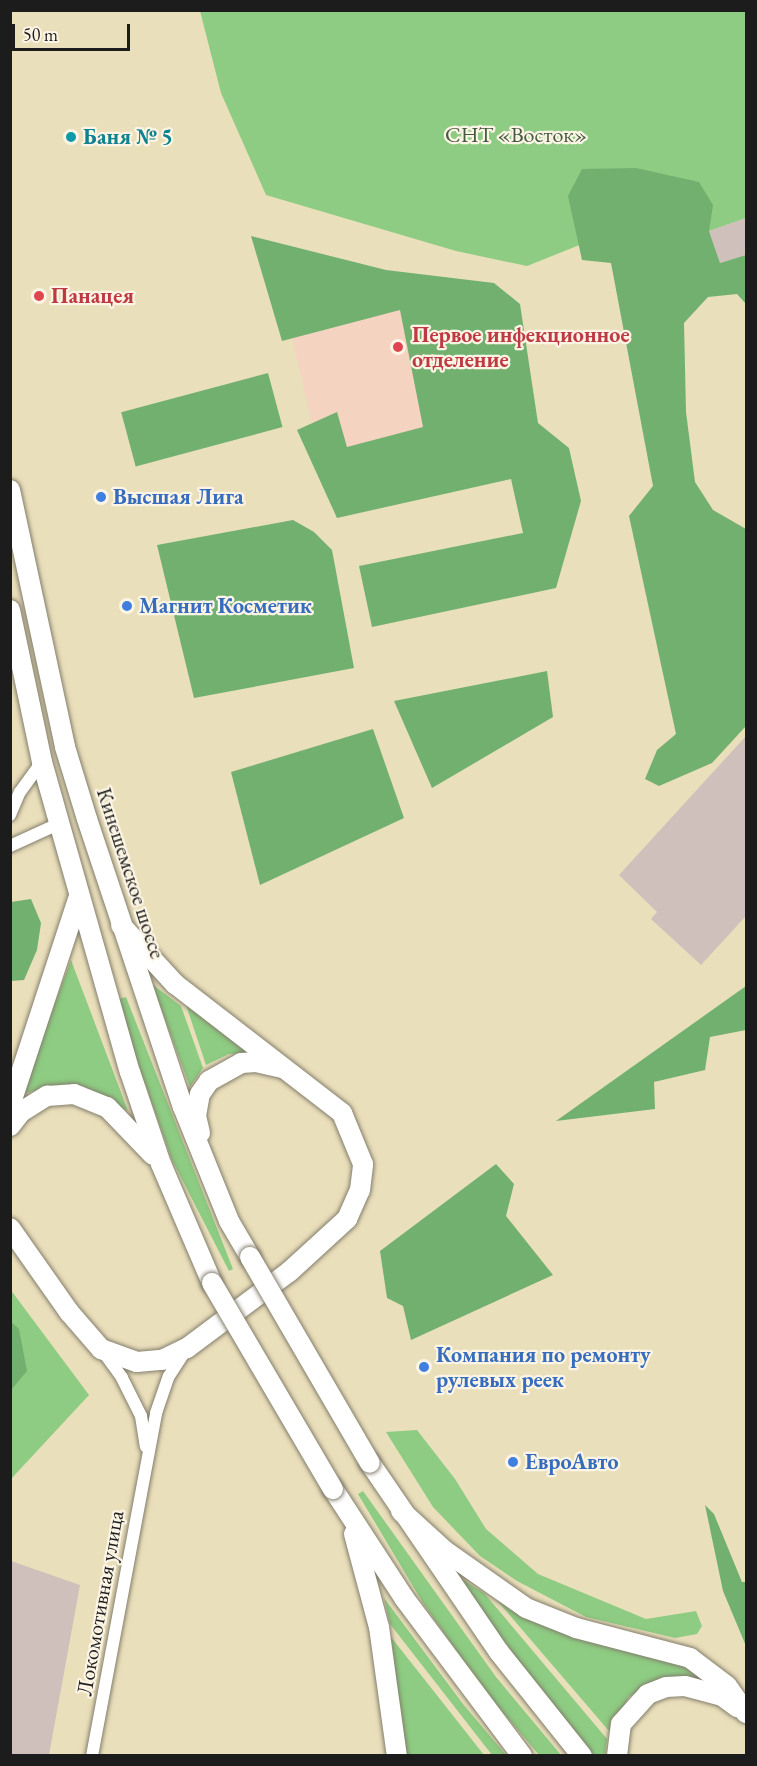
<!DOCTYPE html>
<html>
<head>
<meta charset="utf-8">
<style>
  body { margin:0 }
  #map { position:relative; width:757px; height:1766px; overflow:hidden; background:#eadfbb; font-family:"EB Garamond",serif }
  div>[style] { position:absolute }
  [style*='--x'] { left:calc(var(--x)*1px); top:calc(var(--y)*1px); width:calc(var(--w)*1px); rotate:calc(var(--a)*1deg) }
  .built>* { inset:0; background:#f4d3c0 }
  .industrial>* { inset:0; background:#d0c0bc }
  .green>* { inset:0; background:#8dcc82 }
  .forest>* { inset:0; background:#72b070; transform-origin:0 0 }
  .roads { filter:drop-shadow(0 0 2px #837e6c) drop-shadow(0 0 2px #837e6c) }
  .street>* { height:12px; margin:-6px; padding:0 6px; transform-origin:6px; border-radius:6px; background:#fff }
  .primary>* { height:20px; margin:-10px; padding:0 10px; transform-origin:10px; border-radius:10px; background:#fff }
  .bridges { filter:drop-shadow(0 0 2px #837e6c) drop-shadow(0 0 2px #837e6c) }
  .primary-bridge>* { height:20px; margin:-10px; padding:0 10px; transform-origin:10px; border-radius:10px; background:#fff }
  .dots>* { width:16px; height:16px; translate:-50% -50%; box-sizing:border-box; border:3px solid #fcf5e5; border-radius:50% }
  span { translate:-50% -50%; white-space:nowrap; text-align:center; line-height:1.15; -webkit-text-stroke:4.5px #fcf5e5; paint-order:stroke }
  .park-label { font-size:22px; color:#445a40 }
  .culture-label { font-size:22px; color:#0d838f; font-weight:700 }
  .left { translate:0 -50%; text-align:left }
  .health-label { font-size:22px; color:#be3a42; font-weight:700 }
  .shop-label { font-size:22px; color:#366cbe; font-weight:700 }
  .street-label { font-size:22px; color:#1c1c1c }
  .frame { position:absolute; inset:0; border:12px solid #1c1c1c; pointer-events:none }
  .scale { position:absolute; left:12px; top:24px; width:118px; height:27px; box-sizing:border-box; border:3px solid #1c1c1c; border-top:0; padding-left:8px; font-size:18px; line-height:21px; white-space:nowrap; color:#1c1c1c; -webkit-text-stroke:4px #fcf5e5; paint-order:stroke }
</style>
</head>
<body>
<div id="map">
  <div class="built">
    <i style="clip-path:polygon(385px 275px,520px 433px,324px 473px,283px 300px)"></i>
  </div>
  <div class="industrial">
    <i style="clip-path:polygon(746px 218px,746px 255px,720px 263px,709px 231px)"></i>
    <i style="clip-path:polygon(746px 736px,746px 916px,701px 965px,651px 919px,657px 912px,619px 875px)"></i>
    <i style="clip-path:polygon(11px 1561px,80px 1585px,49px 1755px,11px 1755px)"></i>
  </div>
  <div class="green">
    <i style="clip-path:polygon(200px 11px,746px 11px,746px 218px,709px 231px,612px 232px,527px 266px,456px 251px,266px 195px,221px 93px)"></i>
    <i style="clip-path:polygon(71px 960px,128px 1111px,83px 1086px,64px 1084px,21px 1094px)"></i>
    <i style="clip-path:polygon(152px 984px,181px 1006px,203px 1068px,190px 1087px)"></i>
    <i style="clip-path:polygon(126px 997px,233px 1269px,229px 1271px,172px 1160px,118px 1007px,118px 999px)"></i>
    <i style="clip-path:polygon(186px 1005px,251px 1053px,229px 1054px,206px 1065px)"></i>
    <i style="clip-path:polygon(10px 1289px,89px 1395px,11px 1479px,10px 1479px)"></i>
    <i style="clip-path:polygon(417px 1430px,455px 1479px,486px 1529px,538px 1574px,646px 1619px,696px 1611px,702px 1626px,697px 1634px,675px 1638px,586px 1617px,517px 1581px,480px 1556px,433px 1507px,386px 1432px)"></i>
    <i style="clip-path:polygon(363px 1491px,496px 1677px,561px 1755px,539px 1755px,484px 1690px,423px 1603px,358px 1494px)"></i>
    <i style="clip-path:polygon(449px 1571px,484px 1593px,607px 1739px,605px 1755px,593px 1755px,552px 1707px)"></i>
    <i style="clip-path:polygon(384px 1598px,463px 1704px,506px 1755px,492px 1755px,390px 1624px)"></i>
    <i style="clip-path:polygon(495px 1598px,529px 1618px,677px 1663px,700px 1677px,699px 1681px,644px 1688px,629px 1697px,609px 1731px)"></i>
    <i style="clip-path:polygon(391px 1637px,484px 1755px,406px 1755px)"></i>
  </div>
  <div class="forest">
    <i style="clip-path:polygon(636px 168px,699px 182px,713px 205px,709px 231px,720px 263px,746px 255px,746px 304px,737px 294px,708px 297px,684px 323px,686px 412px,695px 482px,713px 510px,746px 529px,746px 726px,712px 763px,659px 786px,645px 779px,657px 750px,676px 734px,629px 516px,653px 486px,611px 263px,582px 260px,568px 196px,582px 169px)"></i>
    <i style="clip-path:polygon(251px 236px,386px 270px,494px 283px,520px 304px,538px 423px,569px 448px,581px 501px,556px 588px,372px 627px,359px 566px,523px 533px,511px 479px,337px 518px,297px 430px,337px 412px,347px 447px,423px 427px,400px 310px,282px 341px)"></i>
    <i style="left:268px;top:373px;width:56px;height:152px;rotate:75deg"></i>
    <i style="clip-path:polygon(293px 520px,314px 532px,332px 550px,354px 668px,194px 698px,157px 545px)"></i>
    <i style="clip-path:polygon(547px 671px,553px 717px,432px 788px,394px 701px)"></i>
    <i style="clip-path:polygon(373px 729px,404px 818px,260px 885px,231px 772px)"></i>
    <i style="clip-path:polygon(31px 899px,41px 923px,37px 950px,24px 980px,11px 981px,11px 902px)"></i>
    <i style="clip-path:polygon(746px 986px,746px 1030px,710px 1037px,705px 1070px,654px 1082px,655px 1109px,556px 1121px)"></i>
    <i style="clip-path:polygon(496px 1164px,514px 1184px,506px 1216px,553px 1275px,411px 1340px,403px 1306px,387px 1298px,380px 1251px)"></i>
    <i style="clip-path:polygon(11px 1322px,19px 1329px,27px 1371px,11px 1390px)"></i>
    <i style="clip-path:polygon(705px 1505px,714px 1514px,742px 1582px,746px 1582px,746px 1646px,723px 1591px)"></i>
  </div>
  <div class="roads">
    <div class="street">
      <i style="--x:10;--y:815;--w:25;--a:-67"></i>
      <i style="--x:20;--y:792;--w:37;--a:-54"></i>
      <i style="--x:10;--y:846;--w:53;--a:-24.6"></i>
      <i style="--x:102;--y:1350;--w:34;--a:54"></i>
      <i style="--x:122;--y:1378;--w:42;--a:63.4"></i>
      <i style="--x:141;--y:1416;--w:31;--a:81"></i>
      <i style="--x:92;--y:1756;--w:349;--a:-79.4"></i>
      <i style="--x:156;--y:1413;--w:39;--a:-71"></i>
      <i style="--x:169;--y:1376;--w:30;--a:-57"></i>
    </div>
    <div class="primary">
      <i style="--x:10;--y:490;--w:263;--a:77.9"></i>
      <i style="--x:65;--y:747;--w:75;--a:73"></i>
      <i style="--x:87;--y:819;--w:304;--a:71.6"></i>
      <i style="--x:183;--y:1107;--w:123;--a:68"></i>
      <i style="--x:229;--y:1221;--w:42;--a:59.7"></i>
      <i style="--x:10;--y:610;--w:155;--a:78.1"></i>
      <i style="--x:42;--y:762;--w:322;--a:74.2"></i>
      <i style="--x:130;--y:1072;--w:97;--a:71.4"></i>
      <i style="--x:161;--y:1164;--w:129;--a:66.8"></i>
      <i style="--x:10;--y:1106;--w:218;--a:-71.8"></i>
      <i style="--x:10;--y:1126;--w:18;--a:-52"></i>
      <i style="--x:21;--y:1112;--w:31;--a:-32"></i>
      <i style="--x:47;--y:1096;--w:27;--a:-4"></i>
      <i style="--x:74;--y:1094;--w:35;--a:22"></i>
      <i style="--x:107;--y:1107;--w:66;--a:46.2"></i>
      <i style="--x:200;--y:1133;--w:17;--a:-103"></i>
      <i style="--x:196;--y:1116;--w:22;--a:-80"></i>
      <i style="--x:200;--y:1094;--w:16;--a:-55"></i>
      <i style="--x:209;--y:1081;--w:37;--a:-29"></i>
      <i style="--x:241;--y:1063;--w:15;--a:-4"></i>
      <i style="--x:256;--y:1062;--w:28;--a:13"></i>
      <i style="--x:10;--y:1228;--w:103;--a:54.9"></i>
      <i style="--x:69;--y:1312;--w:49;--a:49.1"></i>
      <i style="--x:101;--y:1349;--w:38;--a:20"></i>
      <i style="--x:137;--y:1362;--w:25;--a:-5"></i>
      <i style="--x:162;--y:1360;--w:28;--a:-26"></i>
      <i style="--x:187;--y:1348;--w:127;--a:-36.7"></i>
      <i style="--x:289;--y:1272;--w:79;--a:-42.4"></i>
      <i style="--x:347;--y:1219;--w:32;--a:-66"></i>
      <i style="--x:360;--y:1190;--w:26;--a:-83"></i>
      <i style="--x:363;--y:1164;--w:55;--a:-112.4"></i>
      <i style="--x:342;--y:1113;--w:211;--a:-142.3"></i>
      <i style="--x:175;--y:984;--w:80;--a:-132.5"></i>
      <i style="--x:370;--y:1463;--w:229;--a:55.7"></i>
      <i style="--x:499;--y:1652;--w:133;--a:51.4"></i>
      <i style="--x:333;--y:1489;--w:130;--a:56.9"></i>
      <i style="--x:404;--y:1598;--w:197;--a:53.2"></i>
      <i style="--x:401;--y:1511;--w:59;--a:42.3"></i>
      <i style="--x:445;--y:1551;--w:99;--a:35.1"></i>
      <i style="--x:526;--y:1608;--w:54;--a:21.8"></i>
      <i style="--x:576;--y:1628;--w:118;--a:14.7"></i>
      <i style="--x:690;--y:1658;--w:46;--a:37.1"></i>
      <i style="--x:727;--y:1686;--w:33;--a:55"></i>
      <i style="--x:354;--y:1534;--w:96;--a:75"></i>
      <i style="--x:379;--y:1627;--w:130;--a:82.1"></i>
      <i style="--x:617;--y:1756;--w:32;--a:-83"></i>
      <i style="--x:621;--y:1724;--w:40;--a:-48"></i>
      <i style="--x:648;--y:1694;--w:19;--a:-21"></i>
      <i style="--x:666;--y:1687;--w:19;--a:-3"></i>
      <i style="--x:685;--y:1686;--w:38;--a:15"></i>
      <i style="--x:722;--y:1696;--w:19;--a:36"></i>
    </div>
  </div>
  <div class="bridges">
    <div class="primary-bridge">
      <i style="--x:250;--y:1257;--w:238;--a:59.8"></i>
      <i style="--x:212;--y:1283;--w:239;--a:59.6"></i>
    </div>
  </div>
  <div class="dots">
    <i style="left:71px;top:137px;background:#0f9aa8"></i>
    <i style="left:39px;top:296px;background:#e0444e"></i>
    <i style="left:398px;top:347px;background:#e0444e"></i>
    <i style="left:101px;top:497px;background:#3f7fe0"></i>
    <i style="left:127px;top:606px;background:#3f7fe0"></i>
    <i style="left:424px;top:1367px;background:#3f7fe0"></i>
    <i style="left:513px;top:1462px;background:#3f7fe0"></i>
  </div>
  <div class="park-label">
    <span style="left:516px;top:135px">СНТ «Восток»</span>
  </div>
  <div class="culture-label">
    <span class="left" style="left:83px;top:137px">Баня № 5</span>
  </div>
  <div class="health-label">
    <span class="left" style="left:51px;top:296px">Панацея</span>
    <span class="left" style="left:412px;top:347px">Первое инфекционное<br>отделение</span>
  </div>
  <div class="shop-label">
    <span class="left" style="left:113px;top:497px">Высшая Лига</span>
    <span class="left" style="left:139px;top:606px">Магнит Косметик</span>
    <span class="left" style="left:436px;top:1367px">Компания по ремонту<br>рулевых реек</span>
    <span class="left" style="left:525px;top:1462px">ЕвроАвто</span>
  </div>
  <div class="street-label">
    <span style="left:131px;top:873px;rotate:72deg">Кинешемское шоссе</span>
    <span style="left:100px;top:1603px;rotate:-80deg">Локомотивная улица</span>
  </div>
  <div class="frame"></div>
  <div class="scale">50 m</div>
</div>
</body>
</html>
